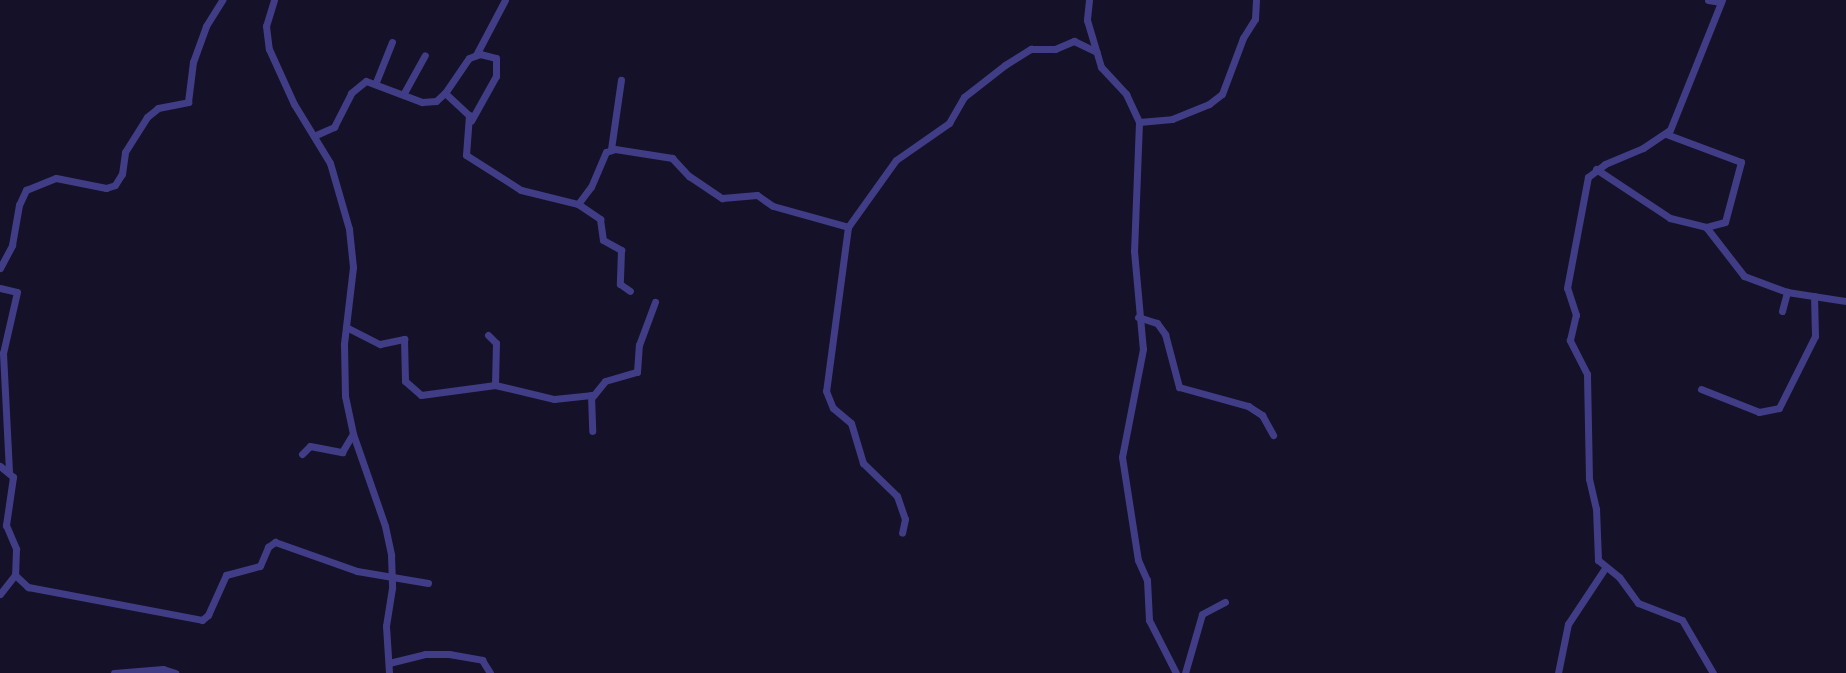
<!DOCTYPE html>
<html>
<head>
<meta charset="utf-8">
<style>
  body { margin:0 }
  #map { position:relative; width:1846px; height:673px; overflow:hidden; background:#151128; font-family:Lato,sans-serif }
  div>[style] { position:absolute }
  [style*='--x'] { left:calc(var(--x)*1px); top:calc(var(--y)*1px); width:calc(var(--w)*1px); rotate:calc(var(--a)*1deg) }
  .minor>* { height:7px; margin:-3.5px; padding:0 3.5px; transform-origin:3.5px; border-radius:3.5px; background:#403d86 }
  span { translate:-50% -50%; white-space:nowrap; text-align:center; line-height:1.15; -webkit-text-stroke:4.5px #151128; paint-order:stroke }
</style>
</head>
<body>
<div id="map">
  <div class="minor">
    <i style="--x:274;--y:0;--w:27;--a:107"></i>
    <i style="--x:266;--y:26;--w:23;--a:83"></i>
    <i style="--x:269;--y:49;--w:60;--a:65.6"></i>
    <i style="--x:294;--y:104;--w:69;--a:58.6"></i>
    <i style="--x:330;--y:163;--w:69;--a:73.9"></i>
    <i style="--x:349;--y:229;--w:38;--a:84"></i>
    <i style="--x:353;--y:267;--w:78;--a:96.7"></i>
    <i style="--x:344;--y:344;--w:52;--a:88.9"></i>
    <i style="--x:345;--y:396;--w:39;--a:78"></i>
    <i style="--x:353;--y:434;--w:97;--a:70.8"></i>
    <i style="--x:385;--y:526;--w:30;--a:78"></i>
    <i style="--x:391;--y:555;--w:33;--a:88"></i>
    <i style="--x:392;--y:588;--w:38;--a:99"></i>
    <i style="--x:386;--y:626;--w:47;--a:86.3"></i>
    <i style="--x:1089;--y:0;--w:20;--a:96"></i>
    <i style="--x:1087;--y:20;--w:49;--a:73.4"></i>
    <i style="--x:1101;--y:67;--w:37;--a:47"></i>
    <i style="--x:1126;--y:94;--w:31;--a:65"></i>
    <i style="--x:1139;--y:122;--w:129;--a:92.2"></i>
    <i style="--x:1134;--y:251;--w:98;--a:84.8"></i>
    <i style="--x:1143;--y:349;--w:110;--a:101"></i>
    <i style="--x:1122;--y:457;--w:104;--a:81.2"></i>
    <i style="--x:1138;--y:560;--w:22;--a:66"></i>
    <i style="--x:1147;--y:580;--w:40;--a:87.1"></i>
    <i style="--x:1149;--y:620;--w:59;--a:63"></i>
    <i style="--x:1708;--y:0;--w:13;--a:9"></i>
    <i style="--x:476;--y:55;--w:62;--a:-62.2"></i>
    <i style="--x:376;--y:82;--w:43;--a:-68.2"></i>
    <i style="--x:404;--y:93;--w:43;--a:-61.1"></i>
    <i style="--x:445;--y:93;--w:42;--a:-55.6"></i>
    <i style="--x:469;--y:58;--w:12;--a:-20"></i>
    <i style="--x:480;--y:54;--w:16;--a:14"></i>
    <i style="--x:496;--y:58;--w:18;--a:90"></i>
    <i style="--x:496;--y:76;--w:51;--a:119.1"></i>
    <i style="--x:1139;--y:122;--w:33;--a:-5"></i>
    <i style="--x:1172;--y:119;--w:40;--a:-22"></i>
    <i style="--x:1209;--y:104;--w:16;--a:-38"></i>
    <i style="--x:1222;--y:94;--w:60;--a:-69.4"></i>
    <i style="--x:1243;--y:38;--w:22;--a:-58"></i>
    <i style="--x:1255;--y:19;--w:19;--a:-87"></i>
    <i style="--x:1666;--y:134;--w:80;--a:20.5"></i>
    <i style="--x:1741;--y:162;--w:62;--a:104.9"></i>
    <i style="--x:1725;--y:222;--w:20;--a:165"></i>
    <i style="--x:316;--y:135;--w:20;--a:-24"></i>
    <i style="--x:334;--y:127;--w:38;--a:-63"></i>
    <i style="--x:351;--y:93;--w:19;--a:-39"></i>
    <i style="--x:366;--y:81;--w:60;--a:20.6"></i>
    <i style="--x:422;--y:102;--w:14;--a:-4"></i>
    <i style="--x:436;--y:101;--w:12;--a:-42"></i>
    <i style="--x:445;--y:93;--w:33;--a:43"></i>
    <i style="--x:469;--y:115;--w:40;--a:94.3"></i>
    <i style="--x:466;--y:155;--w:65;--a:32.5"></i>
    <i style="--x:521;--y:190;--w:59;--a:13.8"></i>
    <i style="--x:578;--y:204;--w:21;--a:-53"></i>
    <i style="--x:591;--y:187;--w:38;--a:-67"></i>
    <i style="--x:606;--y:152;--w:9;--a:-18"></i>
    <i style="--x:615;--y:149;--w:58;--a:9"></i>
    <i style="--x:672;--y:158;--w:25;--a:47"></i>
    <i style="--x:689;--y:176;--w:40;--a:34"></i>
    <i style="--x:722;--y:198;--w:35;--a:-5"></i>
    <i style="--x:757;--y:195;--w:19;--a:35"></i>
    <i style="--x:773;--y:206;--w:78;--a:15.6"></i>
    <i style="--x:848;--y:227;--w:82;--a:-54.4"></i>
    <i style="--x:896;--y:160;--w:65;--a:-34.9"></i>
    <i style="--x:949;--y:123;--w:30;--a:-60"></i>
    <i style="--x:964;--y:97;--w:52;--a:-38"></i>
    <i style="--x:1005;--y:65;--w:31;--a:-32"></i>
    <i style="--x:1031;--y:49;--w:24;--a:0"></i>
    <i style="--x:1055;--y:49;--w:21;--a:-23"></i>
    <i style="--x:1074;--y:41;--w:25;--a:26"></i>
    <i style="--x:611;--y:149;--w:70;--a:-81.8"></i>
    <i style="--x:1596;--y:169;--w:89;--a:33.5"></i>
    <i style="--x:1670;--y:218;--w:37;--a:14"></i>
    <i style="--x:1706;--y:227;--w:62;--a:52.2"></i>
    <i style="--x:1744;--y:276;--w:46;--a:20.4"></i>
    <i style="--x:1787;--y:292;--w:60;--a:8.7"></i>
    <i style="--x:578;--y:204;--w:27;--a:34"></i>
    <i style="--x:600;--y:219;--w:21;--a:82"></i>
    <i style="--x:603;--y:240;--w:21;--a:29"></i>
    <i style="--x:621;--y:250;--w:34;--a:92"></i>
    <i style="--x:620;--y:284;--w:12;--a:35"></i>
    <i style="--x:848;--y:227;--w:165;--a:97.6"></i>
    <i style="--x:826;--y:391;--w:18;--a:68"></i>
    <i style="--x:833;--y:408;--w:23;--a:40"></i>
    <i style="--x:851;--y:423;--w:42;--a:73.3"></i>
    <i style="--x:863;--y:463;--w:47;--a:44.1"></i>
    <i style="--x:897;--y:496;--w:24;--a:71"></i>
    <i style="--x:905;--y:519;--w:14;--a:102"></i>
    <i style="--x:0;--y:268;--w:26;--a:-62"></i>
    <i style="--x:12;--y:245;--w:41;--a:-80.1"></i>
    <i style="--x:19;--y:205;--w:17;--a:-65"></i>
    <i style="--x:26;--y:190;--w:32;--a:-22"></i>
    <i style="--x:56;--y:178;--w:51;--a:11.3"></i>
    <i style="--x:106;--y:188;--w:9;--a:-18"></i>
    <i style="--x:115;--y:185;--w:13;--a:-58"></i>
    <i style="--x:122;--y:174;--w:22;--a:-82"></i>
    <i style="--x:125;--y:152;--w:41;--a:-57.8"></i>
    <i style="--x:147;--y:117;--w:14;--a:-39"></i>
    <i style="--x:158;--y:108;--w:31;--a:-11"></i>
    <i style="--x:188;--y:102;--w:40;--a:-82.9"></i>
    <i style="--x:193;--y:62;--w:38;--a:-70"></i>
    <i style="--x:206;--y:26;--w:31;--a:-58"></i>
    <i style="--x:0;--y:288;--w:17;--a:13"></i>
    <i style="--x:17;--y:292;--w:63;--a:102.9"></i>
    <i style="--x:3;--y:353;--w:119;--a:87.1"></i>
    <i style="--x:1782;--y:311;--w:20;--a:-75"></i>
    <i style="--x:1138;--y:317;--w:20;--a:18"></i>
    <i style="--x:1157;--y:323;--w:14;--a:54"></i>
    <i style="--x:1165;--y:334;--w:55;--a:75.2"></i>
    <i style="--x:1179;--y:387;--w:72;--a:15.4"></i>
    <i style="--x:1248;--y:406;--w:17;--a:33"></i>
    <i style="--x:1262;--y:415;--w:23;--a:61"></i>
    <i style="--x:346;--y:327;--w:38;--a:27"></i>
    <i style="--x:380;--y:344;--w:25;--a:-12"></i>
    <i style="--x:404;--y:339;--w:42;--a:88.6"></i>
    <i style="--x:405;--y:381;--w:21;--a:41"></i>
    <i style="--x:421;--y:395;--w:75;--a:-7.7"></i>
    <i style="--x:495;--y:385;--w:61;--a:13.3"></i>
    <i style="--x:554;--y:399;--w:37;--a:-6"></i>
    <i style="--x:591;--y:395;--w:36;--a:88"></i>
    <i style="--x:488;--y:335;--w:11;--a:45"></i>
    <i style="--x:496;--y:343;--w:42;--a:91.4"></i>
    <i style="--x:1701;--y:389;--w:62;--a:21.6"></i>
    <i style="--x:1759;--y:412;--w:20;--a:-11"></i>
    <i style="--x:1779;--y:408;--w:80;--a:-63.4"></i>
    <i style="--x:1815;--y:336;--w:40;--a:-91.4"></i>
    <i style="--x:593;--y:396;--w:19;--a:-51"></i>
    <i style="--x:605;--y:381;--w:33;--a:-16"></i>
    <i style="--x:637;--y:372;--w:27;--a:-86"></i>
    <i style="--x:639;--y:345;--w:46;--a:-69.6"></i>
    <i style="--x:302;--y:454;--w:11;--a:-45"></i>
    <i style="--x:310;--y:446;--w:33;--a:11"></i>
    <i style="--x:342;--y:452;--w:21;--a:-59"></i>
    <i style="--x:0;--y:466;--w:17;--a:40"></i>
    <i style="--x:13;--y:477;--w:49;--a:98.3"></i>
    <i style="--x:6;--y:525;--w:26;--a:67"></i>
    <i style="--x:16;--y:549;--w:26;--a:92"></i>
    <i style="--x:15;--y:575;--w:18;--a:43"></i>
    <i style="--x:28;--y:587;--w:177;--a:10.7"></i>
    <i style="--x:202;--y:620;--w:8;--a:-40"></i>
    <i style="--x:208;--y:615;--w:44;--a:-65.8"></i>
    <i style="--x:226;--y:575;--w:35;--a:-15"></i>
    <i style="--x:260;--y:566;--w:21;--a:-67"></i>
    <i style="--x:268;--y:547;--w:9;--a:-36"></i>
    <i style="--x:275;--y:542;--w:87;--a:19.5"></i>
    <i style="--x:357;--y:571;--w:72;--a:9.6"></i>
    <i style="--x:0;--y:594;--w:24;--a:-52"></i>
    <i style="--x:389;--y:663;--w:37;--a:-14"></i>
    <i style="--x:425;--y:654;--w:24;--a:0"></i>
    <i style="--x:449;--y:654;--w:34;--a:10"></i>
    <i style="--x:482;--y:660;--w:15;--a:58"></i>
    <i style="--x:114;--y:673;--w:49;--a:-4.7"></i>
    <i style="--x:163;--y:669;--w:13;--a:18"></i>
    <i style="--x:1185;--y:673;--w:61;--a:-73.9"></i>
    <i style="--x:1202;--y:614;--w:26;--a:-28"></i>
    <i style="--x:1558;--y:673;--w:50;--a:-78.5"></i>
    <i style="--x:1568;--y:624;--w:67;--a:-56.5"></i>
    <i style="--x:1713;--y:673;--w:61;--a:-120.3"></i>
    <i style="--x:1682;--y:620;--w:47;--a:-158.9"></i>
    <i style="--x:1638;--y:603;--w:32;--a:-126"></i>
    <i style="--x:1619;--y:577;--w:27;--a:-141"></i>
    <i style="--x:1598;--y:560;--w:51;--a:-92.2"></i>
    <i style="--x:1596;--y:509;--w:31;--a:-103"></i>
    <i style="--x:1589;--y:479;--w:105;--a:-91.1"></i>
    <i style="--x:1587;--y:374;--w:38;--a:-117"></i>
    <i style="--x:1570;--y:340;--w:26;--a:-77"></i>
    <i style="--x:1576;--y:315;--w:28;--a:-108"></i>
    <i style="--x:1567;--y:288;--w:113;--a:-79.3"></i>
    <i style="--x:1588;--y:177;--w:21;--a:-37"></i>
    <i style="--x:1605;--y:164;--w:41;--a:-22.8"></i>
    <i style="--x:1643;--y:148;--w:32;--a:-34"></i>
    <i style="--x:1670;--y:130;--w:140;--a:-68.2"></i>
  </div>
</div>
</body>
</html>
